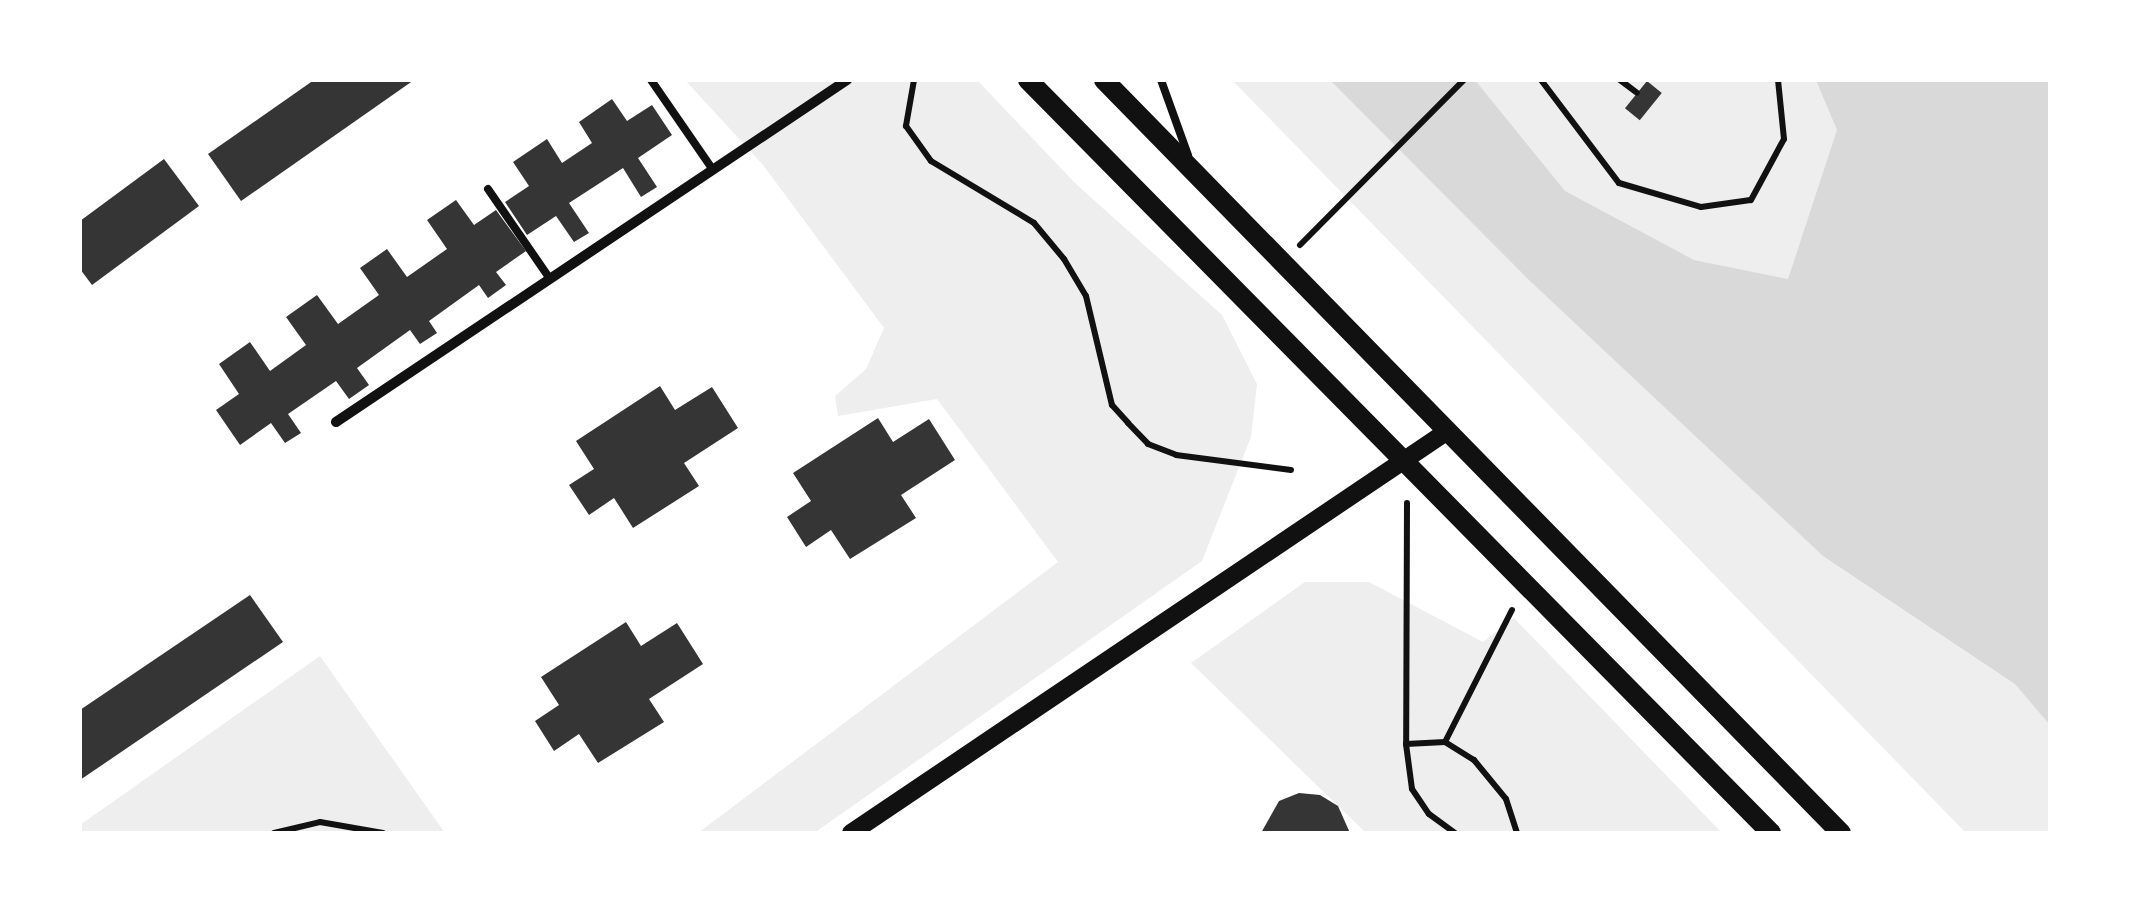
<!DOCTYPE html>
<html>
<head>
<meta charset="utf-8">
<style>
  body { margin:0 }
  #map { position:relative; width:2130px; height:913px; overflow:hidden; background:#fff; font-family:"Archivo Narrow",sans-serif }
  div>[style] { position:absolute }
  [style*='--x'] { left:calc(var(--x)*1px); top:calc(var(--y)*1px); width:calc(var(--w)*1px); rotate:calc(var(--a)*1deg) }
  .green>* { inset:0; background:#eee }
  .water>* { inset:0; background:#d9d9d9 }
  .building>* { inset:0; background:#353535; transform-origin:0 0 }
  .path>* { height:6px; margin:-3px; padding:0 3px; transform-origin:3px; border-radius:3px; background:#111 }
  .service>* { height:8px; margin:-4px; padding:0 4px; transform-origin:4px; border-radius:4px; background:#111 }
  .minor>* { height:10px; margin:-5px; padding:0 5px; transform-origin:5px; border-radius:5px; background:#111 }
  .tertiary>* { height:18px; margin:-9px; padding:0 9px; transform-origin:9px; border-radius:9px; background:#111 }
  .secondary>* { height:20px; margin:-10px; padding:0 10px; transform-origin:10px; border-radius:10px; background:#111 }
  span { translate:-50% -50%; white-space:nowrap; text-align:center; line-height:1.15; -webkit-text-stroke:8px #fff; paint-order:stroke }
  .frame { position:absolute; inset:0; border:82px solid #fff; pointer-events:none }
</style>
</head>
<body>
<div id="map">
  <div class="green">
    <i style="clip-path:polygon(685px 80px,977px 80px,1075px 183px,1222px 315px,1257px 384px,1251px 437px,1202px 561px,814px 833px,698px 833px,1058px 562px,937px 399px,838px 416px,835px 396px,866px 369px,884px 328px,763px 165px)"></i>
    <i style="clip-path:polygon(1232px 80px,2050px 80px,2050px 833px,1966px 833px)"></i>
    <i style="clip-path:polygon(1305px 582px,1369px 582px,1483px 642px,1514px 618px,1722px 833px,1366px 833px,1191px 663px)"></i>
    <i style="clip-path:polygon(320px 656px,445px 833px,80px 833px,80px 825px)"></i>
  </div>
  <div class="water">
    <i style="clip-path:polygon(1330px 80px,1475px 80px,1565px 191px,1694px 260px,1788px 279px,1837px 130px,1816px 80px,2050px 80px,2050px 725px,2015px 684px,1823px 556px,1529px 280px)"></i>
  </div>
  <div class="building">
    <i style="clip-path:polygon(314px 80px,414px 80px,241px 201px,208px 154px)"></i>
    <i style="left:1647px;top:81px;width:19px;height:35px;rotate:39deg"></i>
    <i style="clip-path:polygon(612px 99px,627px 121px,652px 105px,672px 135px,638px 158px,657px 187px,641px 197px,623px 168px,569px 203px,589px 233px,574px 242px,556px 216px,527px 235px,505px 202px,529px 186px,513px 162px,547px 139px,562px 163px,592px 143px,579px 122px)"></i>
    <i style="clip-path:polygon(164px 159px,199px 206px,92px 285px,80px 269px,80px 221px)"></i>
    <i style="clip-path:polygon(456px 200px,474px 225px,496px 210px,526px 251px,496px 272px,506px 285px,488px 298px,479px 285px,429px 321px,437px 333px,420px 344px,410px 330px,357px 368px,369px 385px,349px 399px,336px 381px,288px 414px,301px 433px,285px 443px,271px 423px,240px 445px,216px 410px,239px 394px,219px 364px,250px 342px,270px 371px,306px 345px,286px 317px,317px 295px,338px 324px,379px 295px,360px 268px,387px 249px,407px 277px,447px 249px,427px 220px)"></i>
    <i style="clip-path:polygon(660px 386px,675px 410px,712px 387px,738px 428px,684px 463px,699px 486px,633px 528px,614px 498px,589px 515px,569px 485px,594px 469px,576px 441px)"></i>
    <i style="clip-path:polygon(878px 418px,893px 442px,929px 419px,955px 460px,901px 495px,916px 518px,850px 559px,831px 530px,806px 547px,787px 517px,811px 501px,793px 473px)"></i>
    <i style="clip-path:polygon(250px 595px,283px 642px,80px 780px,80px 710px)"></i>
    <i style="clip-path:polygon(626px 622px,641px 646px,677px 623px,703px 664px,649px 699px,664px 722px,598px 763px,579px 734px,554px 751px,535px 721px,559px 705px,541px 677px)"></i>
    <i style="clip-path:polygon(1299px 793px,1320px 795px,1338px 806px,1350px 833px,1261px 833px,1279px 801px)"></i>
  </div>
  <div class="path">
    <i style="--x:914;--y:80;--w:47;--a:99.9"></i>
    <i style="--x:906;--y:126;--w:43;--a:54.5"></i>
    <i style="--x:931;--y:161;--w:120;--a:31"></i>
    <i style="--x:1034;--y:223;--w:47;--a:50.2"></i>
    <i style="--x:1064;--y:259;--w:43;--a:59.3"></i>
    <i style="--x:1086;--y:296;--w:112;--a:76.6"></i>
    <i style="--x:1112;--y:405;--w:24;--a:48"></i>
    <i style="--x:1128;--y:423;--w:29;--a:46"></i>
    <i style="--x:1148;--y:444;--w:30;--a:21"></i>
    <i style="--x:1176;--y:455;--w:116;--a:7.4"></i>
    <i style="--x:1541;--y:80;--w:129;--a:52.9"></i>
    <i style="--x:1619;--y:183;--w:85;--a:16.3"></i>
    <i style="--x:1701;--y:207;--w:50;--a:-8"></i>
    <i style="--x:1751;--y:200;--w:69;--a:-61.6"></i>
    <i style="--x:1784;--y:139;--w:59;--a:-95.8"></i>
    <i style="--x:1620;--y:80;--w:21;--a:37"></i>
    <i style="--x:1300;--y:245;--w:233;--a:-45.2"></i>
    <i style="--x:1407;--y:503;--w:241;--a:90.2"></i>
    <i style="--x:1406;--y:744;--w:45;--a:82.4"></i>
    <i style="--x:1412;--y:789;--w:30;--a:56"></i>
    <i style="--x:1429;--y:814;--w:32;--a:36"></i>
    <i style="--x:1445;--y:742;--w:148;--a:-63.1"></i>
    <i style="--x:1406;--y:744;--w:39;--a:-3"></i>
    <i style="--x:1445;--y:742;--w:34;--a:32"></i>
    <i style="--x:1474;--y:760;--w:50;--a:50.6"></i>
    <i style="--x:1506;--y:799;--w:36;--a:72"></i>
    <i style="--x:274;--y:833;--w:47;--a:-13.4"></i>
    <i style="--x:320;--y:822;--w:64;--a:9.9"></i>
  </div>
  <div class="service">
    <i style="--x:651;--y:80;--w:109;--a:55.4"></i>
    <i style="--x:1161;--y:80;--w:80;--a:70.2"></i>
    <i style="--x:488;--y:189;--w:109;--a:55.4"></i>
  </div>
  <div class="minor">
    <i style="--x:336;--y:422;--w:615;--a:-33.79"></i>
  </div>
  <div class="tertiary">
    <i style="--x:851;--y:833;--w:718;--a:-33.98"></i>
  </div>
  <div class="secondary">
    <i style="--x:1028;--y:80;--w:1058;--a:45.38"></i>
    <i style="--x:1104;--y:80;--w:1054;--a:45.62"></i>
  </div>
  <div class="frame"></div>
</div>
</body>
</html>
